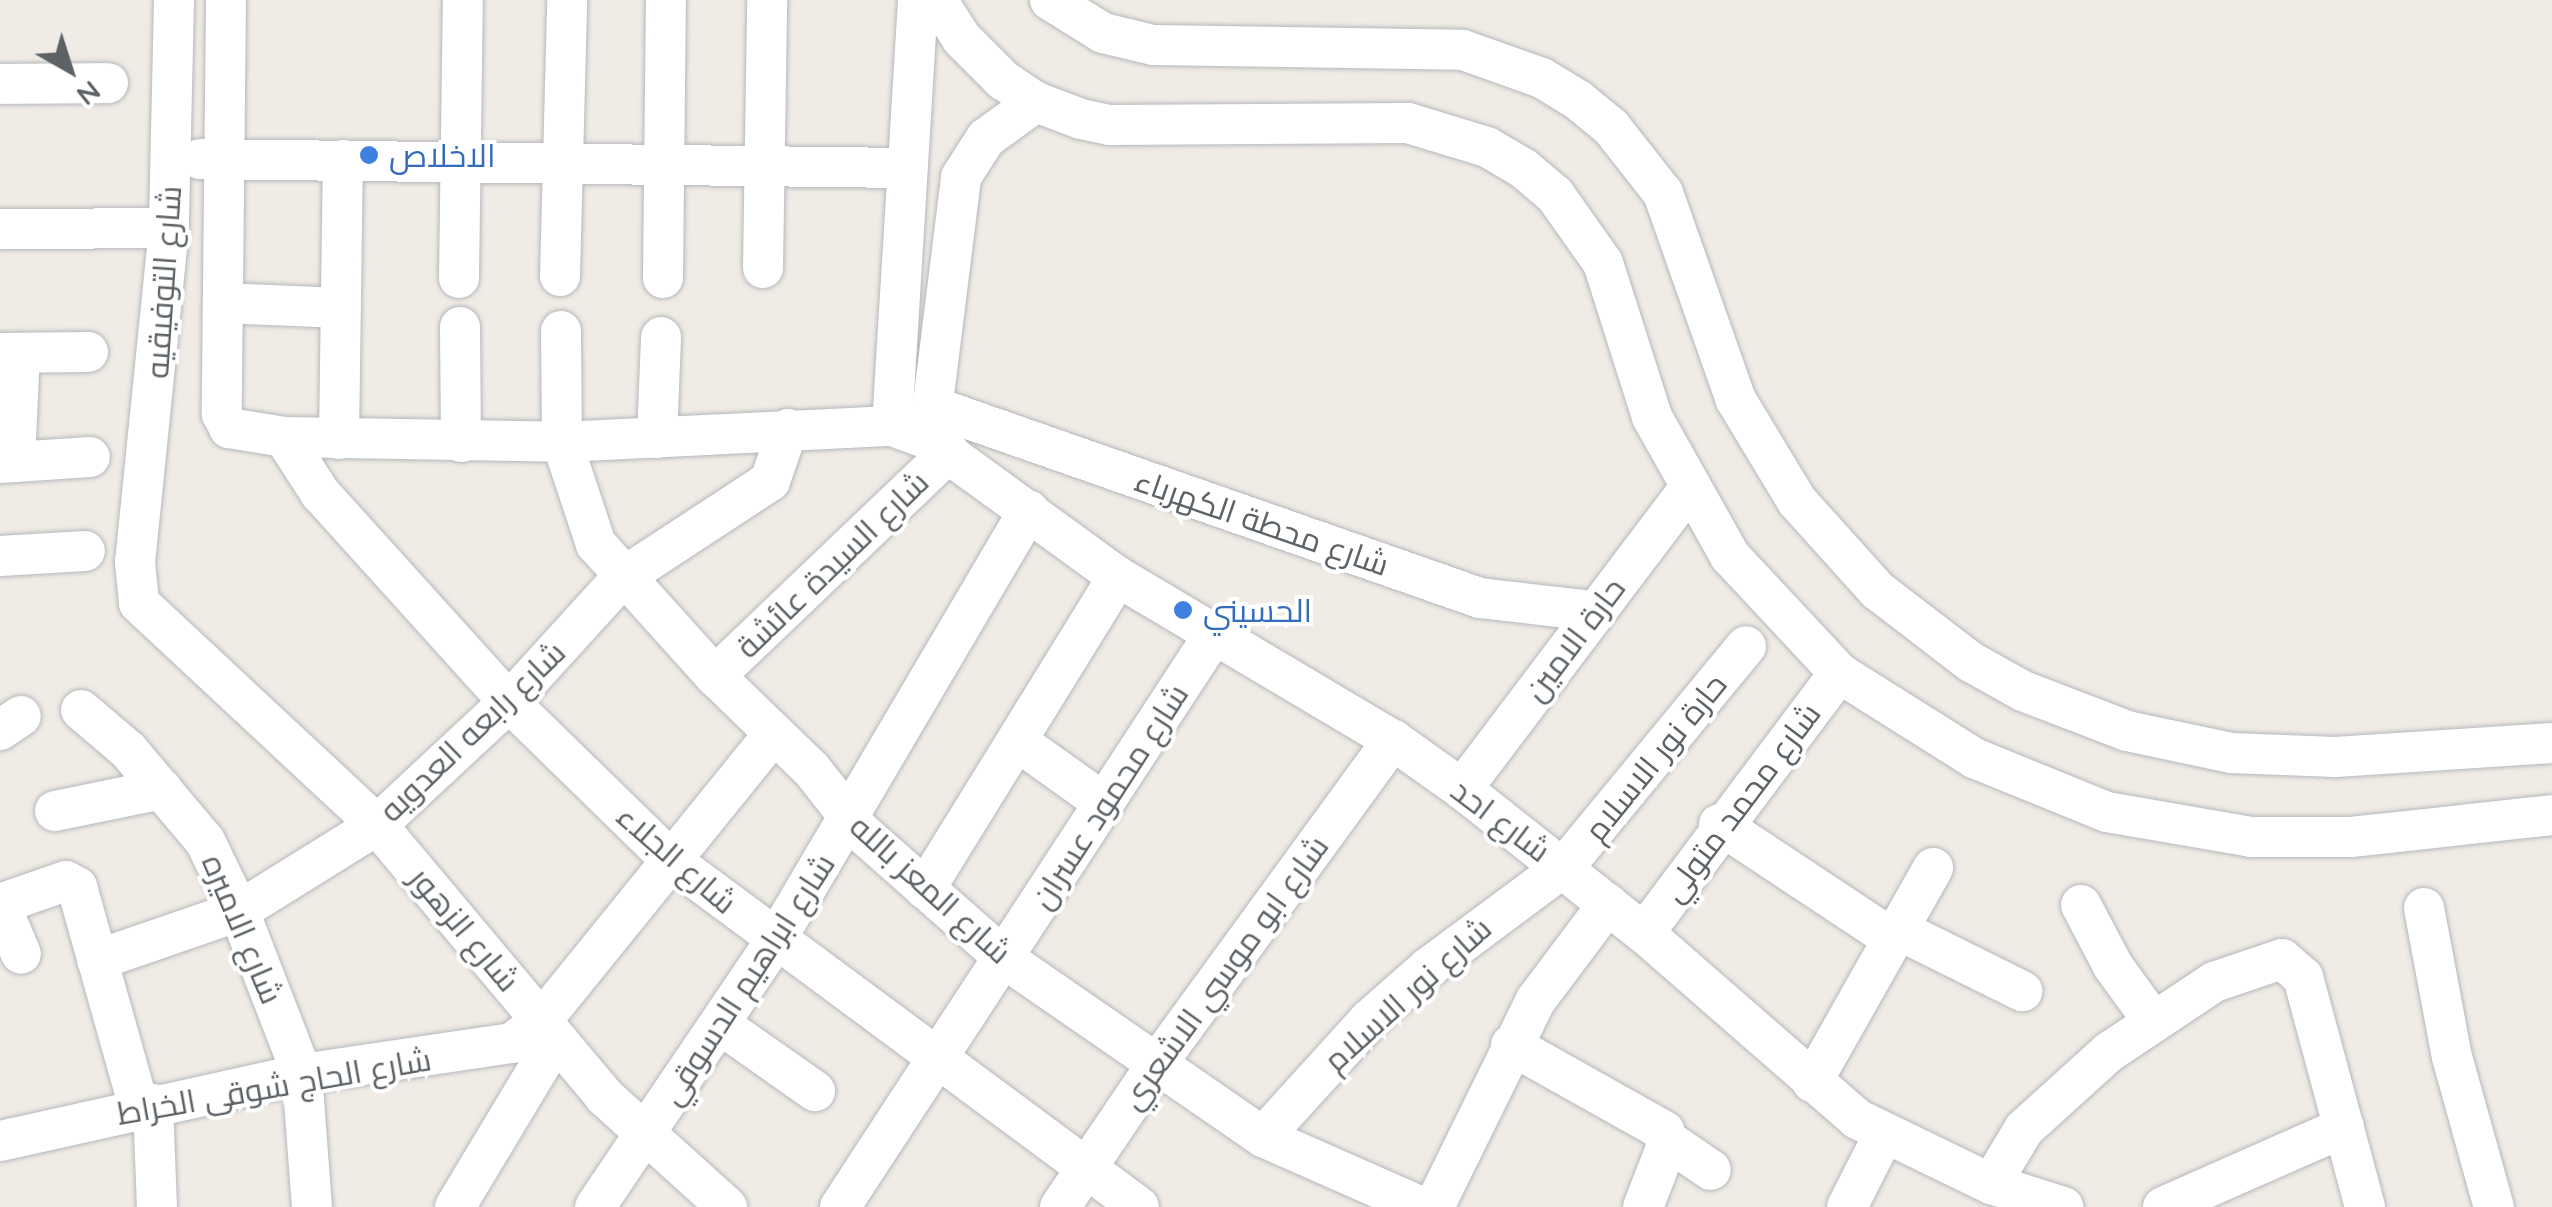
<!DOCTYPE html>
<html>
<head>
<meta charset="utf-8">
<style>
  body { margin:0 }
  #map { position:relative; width:2552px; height:1207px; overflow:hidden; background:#f0ebe4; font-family:Quicksand,Cairo,sans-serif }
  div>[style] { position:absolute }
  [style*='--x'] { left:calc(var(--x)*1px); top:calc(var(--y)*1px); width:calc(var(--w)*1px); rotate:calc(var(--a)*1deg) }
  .roads { filter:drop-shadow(0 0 2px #b5b8bc) drop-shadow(0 0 2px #b5b8bc) }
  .minor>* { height:40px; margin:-20px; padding:0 20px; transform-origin:20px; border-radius:20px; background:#fff }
  .dots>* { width:28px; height:28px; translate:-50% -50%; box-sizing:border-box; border:5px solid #fff; border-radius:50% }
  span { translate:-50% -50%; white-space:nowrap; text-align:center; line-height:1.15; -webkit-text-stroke:8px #fff; paint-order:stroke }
  .shop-label { font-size:32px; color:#366cbe }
  .left { translate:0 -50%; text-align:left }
  .street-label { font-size:32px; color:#5c6266 }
  .north { position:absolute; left:20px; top:20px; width:100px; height:100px; -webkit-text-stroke:8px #fff; paint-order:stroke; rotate:141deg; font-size:28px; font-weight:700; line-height:40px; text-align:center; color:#5c6266 }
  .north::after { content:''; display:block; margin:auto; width:35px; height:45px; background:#5c6266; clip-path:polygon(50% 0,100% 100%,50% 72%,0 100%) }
</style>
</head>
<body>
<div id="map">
  <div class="roads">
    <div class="minor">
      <i style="--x:174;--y:0;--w:228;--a:91.3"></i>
      <i style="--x:169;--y:228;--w:336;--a:95.8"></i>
      <i style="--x:135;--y:562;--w:41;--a:84.4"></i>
      <i style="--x:139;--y:603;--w:325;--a:43"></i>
      <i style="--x:377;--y:825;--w:354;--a:50"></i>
      <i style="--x:604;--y:1096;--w:166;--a:42.1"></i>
      <i style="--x:226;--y:0;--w:414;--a:90.6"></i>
      <i style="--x:222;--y:414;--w:16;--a:63"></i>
      <i style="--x:229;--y:428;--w:56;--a:9.3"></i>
      <i style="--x:284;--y:437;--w:278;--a:1"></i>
      <i style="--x:562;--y:442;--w:330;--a:-2.8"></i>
      <i style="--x:892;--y:426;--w:38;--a:20"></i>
      <i style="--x:928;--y:439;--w:235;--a:36"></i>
      <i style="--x:1118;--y:577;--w:320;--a:30.7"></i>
      <i style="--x:1393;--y:740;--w:85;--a:35.4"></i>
      <i style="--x:1462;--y:789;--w:232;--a:38.4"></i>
      <i style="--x:1644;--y:933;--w:283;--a:41.1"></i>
      <i style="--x:1857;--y:1119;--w:149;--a:25.9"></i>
      <i style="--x:1991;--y:1184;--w:76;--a:17.7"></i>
      <i style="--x:937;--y:0;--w:46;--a:57.3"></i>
      <i style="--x:962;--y:39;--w:58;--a:45"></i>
      <i style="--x:1003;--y:80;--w:40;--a:34"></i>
      <i style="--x:1036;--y:102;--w:48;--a:20.7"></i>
      <i style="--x:1081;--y:119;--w:29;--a:12"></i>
      <i style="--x:1109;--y:125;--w:299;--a:-0.4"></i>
      <i style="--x:1408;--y:123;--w:83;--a:16.9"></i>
      <i style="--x:1487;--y:147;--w:42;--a:30.3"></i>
      <i style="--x:1523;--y:168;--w:42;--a:40.2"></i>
      <i style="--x:1555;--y:195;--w:83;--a:54.8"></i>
      <i style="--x:1603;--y:263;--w:162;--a:72.3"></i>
      <i style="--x:1652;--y:417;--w:159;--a:60.7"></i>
      <i style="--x:1730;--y:556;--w:160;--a:47"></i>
      <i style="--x:1839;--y:673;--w:160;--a:32.2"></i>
      <i style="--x:1974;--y:758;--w:144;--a:22.1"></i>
      <i style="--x:2107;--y:812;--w:146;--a:9.8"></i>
      <i style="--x:2251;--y:837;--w:100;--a:0"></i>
      <i style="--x:2351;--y:837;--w:202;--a:-6.2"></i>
      <i style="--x:1050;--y:0;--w:62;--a:31.9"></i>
      <i style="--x:1103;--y:33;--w:51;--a:13.5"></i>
      <i style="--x:1153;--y:45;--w:310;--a:0.9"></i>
      <i style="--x:1463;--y:50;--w:84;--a:19.5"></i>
      <i style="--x:1542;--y:78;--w:42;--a:31.4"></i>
      <i style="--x:1578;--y:100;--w:43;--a:39.3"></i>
      <i style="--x:1611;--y:127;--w:84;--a:51.8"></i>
      <i style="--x:1663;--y:193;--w:219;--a:70.6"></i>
      <i style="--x:1736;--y:400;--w:118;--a:58.9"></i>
      <i style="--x:1797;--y:501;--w:120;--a:48"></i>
      <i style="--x:1877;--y:590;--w:118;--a:37.5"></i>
      <i style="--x:1971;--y:662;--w:60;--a:29.1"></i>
      <i style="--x:2023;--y:691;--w:111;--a:21"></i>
      <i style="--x:2127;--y:731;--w:106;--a:11.9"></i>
      <i style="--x:2231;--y:753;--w:105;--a:2.2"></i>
      <i style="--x:2336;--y:757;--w:216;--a:-3.7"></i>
      <i style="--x:0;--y:84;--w:108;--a:-0.5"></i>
      <i style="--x:200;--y:159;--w:703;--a:0.73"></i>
      <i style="--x:0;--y:229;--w:169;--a:-0.3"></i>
      <i style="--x:763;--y:268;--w:268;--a:-89.1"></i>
      <i style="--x:560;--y:276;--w:276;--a:-88.5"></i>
      <i style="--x:459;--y:278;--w:278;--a:-89.2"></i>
      <i style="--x:663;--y:278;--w:278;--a:-89.4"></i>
      <i style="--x:223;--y:303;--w:118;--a:2.4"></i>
      <i style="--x:460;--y:327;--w:115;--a:89.5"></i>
      <i style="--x:561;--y:331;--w:111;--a:89.5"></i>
      <i style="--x:562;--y:442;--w:108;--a:71.6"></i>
      <i style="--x:596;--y:544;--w:178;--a:48"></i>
      <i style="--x:715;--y:676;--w:135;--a:44.1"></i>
      <i style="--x:812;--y:770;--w:78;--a:51.8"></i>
      <i style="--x:860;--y:831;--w:193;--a:41.4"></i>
      <i style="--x:1005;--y:959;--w:313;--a:34.6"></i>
      <i style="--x:1263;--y:1137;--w:174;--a:23.8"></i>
      <i style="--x:0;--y:353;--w:88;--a:-0.7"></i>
      <i style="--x:937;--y:408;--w:575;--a:19.29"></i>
      <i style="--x:1480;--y:598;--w:114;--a:6.6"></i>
      <i style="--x:892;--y:426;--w:427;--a:-86.5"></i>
      <i style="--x:929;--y:435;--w:260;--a:-82.9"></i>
      <i style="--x:961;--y:177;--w:46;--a:-57.3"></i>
      <i style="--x:986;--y:138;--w:62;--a:-35.8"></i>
      <i style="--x:284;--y:437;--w:67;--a:57.3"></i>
      <i style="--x:320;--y:493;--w:282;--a:47.9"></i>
      <i style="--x:509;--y:702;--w:228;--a:44.3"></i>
      <i style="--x:672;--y:861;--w:581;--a:36.53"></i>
      <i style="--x:657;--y:438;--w:101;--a:-87.7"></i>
      <i style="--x:339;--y:439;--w:279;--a:-89.2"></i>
      <i style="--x:15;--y:462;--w:109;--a:-87.4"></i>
      <i style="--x:0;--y:463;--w:90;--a:-3.8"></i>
      <i style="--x:0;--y:556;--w:85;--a:-3.4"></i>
      <i style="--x:715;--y:676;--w:324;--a:-43.7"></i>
      <i style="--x:81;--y:710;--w:62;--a:40.4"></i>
      <i style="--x:128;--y:750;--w:119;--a:49.8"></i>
      <i style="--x:205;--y:841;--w:78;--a:64.1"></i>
      <i style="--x:239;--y:911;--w:175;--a:68.9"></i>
      <i style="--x:302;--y:1074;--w:133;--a:85.7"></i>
      <i style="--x:0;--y:730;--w:25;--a:-34"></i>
      <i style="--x:1017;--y:741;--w:107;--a:35.5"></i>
      <i style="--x:1462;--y:789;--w:375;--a:-52.9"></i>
      <i style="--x:55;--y:811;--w:109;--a:-11.6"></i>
      <i style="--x:1719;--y:824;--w:206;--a:33.5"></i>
      <i style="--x:925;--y:889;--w:367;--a:-58.3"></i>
      <i style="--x:0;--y:904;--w:70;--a:-19.2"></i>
      <i style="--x:66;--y:881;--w:13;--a:29"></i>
      <i style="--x:77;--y:887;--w:229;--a:74.3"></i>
      <i style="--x:0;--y:905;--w:53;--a:66.8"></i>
      <i style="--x:2081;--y:905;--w:69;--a:62.3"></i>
      <i style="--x:2113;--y:966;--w:68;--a:54"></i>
      <i style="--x:2424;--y:908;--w:152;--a:79.4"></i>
      <i style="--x:2452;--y:1057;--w:156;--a:74.4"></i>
      <i style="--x:1897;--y:929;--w:140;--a:26.4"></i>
      <i style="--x:1644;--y:933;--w:325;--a:-53.1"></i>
      <i style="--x:97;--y:960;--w:150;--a:-19"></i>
      <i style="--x:239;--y:911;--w:163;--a:-31.9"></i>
      <i style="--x:377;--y:825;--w:180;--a:-43"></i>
      <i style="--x:509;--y:702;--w:168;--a:-47.7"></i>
      <i style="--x:622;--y:578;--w:177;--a:-33.2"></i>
      <i style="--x:770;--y:481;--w:55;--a:-70.9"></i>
      <i style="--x:721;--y:1025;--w:115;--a:35.1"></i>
      <i style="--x:1511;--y:1045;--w:176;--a:29.3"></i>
      <i style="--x:1664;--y:1131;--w:17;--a:83"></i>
      <i style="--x:1666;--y:1148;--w:63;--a:111.3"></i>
      <i style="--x:1812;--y:1082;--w:246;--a:-60.5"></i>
      <i style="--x:153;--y:1104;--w:103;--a:87.8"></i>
      <i style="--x:1263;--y:1137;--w:158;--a:-47.8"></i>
      <i style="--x:1369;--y:1020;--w:79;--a:-41.4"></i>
      <i style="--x:1428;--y:968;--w:169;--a:-36.6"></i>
      <i style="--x:1564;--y:867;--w:286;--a:-50.5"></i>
      <i style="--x:1667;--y:1140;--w:53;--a:34.3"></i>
      <i style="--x:0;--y:1141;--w:309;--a:-12.5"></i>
      <i style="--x:302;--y:1074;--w:212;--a:-8.4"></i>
      <i style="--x:512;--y:1043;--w:38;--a:-37"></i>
      <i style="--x:542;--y:1020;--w:368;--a:-51"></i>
      <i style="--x:1991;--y:1184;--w:64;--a:-59"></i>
      <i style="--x:2024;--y:1129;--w:115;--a:-42.2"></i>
      <i style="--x:2109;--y:1052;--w:126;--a:-33.7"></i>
      <i style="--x:2214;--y:982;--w:72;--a:-18.7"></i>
      <i style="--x:2282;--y:959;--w:28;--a:41"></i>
      <i style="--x:2303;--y:977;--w:238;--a:74.9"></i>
      <i style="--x:455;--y:1207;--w:196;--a:-59"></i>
      <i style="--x:595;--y:1207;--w:321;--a:-55.9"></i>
      <i style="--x:775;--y:941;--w:500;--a:-59.49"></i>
      <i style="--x:840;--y:1207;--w:682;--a:-56.85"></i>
      <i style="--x:1060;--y:1207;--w:175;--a:-55.9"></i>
      <i style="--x:1158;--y:1062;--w:399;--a:-53.9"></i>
      <i style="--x:1434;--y:1207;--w:231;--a:-63.8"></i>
      <i style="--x:1536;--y:1000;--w:120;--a:-53.1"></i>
      <i style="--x:1847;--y:1207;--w:82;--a:-63.1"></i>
      <i style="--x:2163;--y:1207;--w:198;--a:-23.8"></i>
    </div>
  </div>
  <div class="dots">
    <i style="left:369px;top:155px;background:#3f7fe0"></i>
    <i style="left:1183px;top:610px;background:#3f7fe0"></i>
  </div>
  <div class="shop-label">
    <span class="left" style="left:389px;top:155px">الاخلاص</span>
    <span class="left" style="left:1203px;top:610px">الحسيني</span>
  </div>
  <div class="street-label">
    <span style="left:163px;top:282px;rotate:-86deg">شارع التوفيقيه</span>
    <span style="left:1262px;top:522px;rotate:19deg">شارع محطة الكهرباء</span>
    <span style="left:832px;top:564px;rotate:-44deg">شارع السيدة عائشة</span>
    <span style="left:1574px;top:639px;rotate:-53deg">حارة الامين</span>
    <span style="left:472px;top:731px;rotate:-44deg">شارع رابعه العدويه</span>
    <span style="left:1655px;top:757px;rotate:-51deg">حارة نور الاسلام</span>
    <span style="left:1109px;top:796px;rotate:-57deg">شارع محمود عسران</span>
    <span style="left:1741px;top:802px;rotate:-53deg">شارع محمد متولي</span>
    <span style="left:1501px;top:820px;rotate:37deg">شارع احد</span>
    <span style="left:677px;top:859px;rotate:41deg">شارع الجلاء</span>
    <span style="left:931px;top:889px;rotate:42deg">شارع المعز بالله</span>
    <span style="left:243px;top:929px;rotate:67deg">شارع الاميره</span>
    <span style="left:465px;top:929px;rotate:50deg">شارع الزهور</span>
    <span style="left:1224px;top:972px;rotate:-54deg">شارع ابو موسي الاشعري</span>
    <span style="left:747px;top:979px;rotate:-57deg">شارع ابراهيم الدسوقي</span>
    <span style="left:1407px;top:994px;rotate:-42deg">شارع نور الاسلام</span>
    <span style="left:274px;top:1086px;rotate:-10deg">شارع الحاج شوقى الخراط</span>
  </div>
  <div class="north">N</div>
</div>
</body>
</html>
